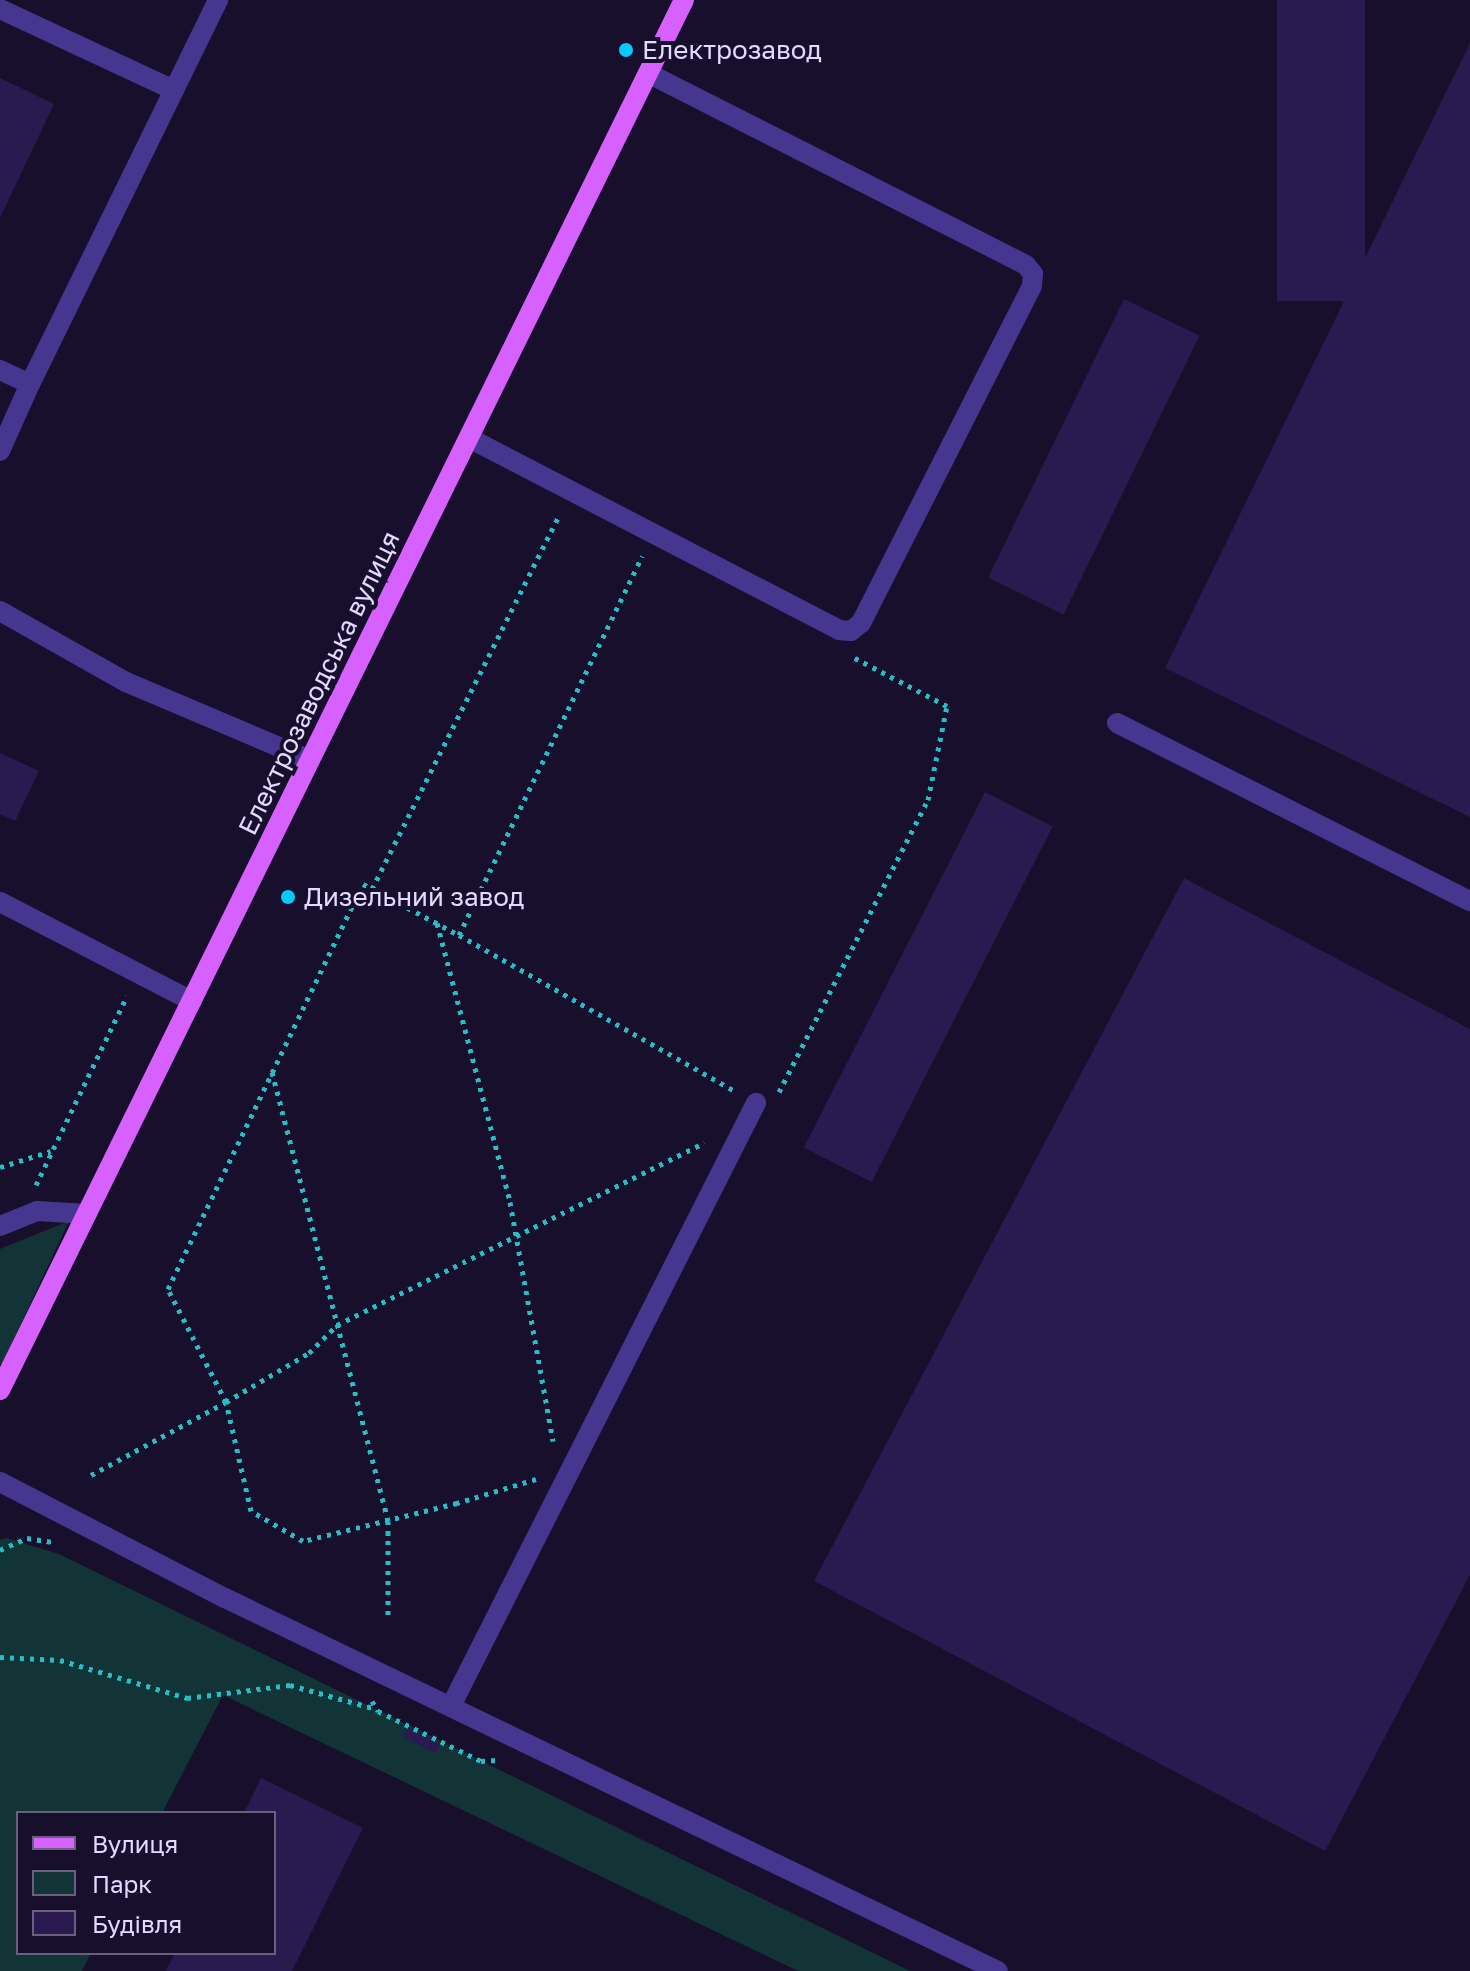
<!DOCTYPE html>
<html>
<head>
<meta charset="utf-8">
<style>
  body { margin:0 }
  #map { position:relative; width:1470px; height:1971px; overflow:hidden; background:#180f2c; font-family:"Golos Text",sans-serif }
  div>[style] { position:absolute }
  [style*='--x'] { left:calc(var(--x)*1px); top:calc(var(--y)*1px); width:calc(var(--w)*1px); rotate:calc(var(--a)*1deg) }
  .green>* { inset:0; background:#123437 }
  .building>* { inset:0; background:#2b1a4f; transform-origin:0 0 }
  .path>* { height:5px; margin-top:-2.5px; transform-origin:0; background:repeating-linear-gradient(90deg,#27bdc7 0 4px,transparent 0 10px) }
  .minor>* { height:20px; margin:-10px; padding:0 10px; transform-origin:10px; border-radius:10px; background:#45378f }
  .major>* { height:20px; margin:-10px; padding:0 10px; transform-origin:10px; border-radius:10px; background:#d761ff }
  .dots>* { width:22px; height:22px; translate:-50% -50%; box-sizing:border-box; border:4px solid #180f2c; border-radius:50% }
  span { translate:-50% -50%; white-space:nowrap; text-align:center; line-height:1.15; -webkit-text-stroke:8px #180f2c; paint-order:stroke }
  .poi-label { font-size:26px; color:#e3daff }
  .left { translate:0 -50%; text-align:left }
  .street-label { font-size:26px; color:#e3daff }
  .legend { position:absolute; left:16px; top:1811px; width:260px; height:144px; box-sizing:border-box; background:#180f2c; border:2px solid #696080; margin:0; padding:10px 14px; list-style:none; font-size:24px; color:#e3daff }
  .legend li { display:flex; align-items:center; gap:16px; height:40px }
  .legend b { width:40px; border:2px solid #696080 }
</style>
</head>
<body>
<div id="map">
  <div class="green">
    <i style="clip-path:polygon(69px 1221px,2px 1364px,0 1364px,0 1249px)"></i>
    <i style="clip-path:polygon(6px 1538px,59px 1554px,910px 1971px,798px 1971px,223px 1695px,162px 1813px,18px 1813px,18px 1953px,91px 1953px,82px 1971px,0 1971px,0 1540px)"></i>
  </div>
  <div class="building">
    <i style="left:1277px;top:0;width:88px;height:301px"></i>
    <i style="clip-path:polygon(1470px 43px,1470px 817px,1165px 668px)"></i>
    <i style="clip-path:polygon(0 78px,54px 104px,0 218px)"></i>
    <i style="left:1124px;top:299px;width:84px;height:310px;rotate:26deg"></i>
    <i style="clip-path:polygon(0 753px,39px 771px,15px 821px,0 814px)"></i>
    <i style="left:985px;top:792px;width:76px;height:399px;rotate:27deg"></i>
    <i style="clip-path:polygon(1184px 878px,1470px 1029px,1470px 1575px,1325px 1851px,814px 1581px)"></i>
    <i style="left:408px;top:1727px;width:37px;height:11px;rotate:27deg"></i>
    <i style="clip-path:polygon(261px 1778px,363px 1828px,292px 1971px,166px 1971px,175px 1953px,274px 1953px,274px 1813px,244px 1813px)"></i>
  </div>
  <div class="path">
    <i style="--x:372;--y:889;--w:419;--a:-63.4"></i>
    <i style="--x:437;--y:923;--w:288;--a:75.3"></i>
    <i style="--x:510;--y:1202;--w:243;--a:79.8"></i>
    <i style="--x:459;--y:935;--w:315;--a:29.5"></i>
    <i style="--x:272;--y:1072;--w:464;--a:75.5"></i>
    <i style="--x:388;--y:1521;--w:99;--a:90"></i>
    <i style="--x:779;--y:1092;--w:328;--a:-63"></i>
    <i style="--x:928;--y:800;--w:96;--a:-78.6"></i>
    <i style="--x:947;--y:706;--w:106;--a:-152.5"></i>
    <i style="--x:0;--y:1167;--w:53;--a:-17.4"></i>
    <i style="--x:36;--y:1185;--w:210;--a:-64.3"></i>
    <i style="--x:91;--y:1475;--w:153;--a:-28.4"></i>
    <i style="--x:226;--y:1402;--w:127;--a:-117.2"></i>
    <i style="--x:168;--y:1289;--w:449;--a:-64.3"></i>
    <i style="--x:363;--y:884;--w:109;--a:28"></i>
    <i style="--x:459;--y:935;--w:421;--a:-64.2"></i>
    <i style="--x:536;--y:1479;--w:83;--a:163.1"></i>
    <i style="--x:457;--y:1503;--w:159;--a:166.1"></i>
    <i style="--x:303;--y:1541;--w:60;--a:-150"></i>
    <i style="--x:251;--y:1511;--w:112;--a:-102.9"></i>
    <i style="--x:226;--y:1402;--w:96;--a:-30.6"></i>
    <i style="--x:309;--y:1353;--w:40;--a:-45"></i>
    <i style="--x:337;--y:1325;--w:410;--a:-26.4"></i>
    <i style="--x:0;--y:1550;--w:30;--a:-24"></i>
    <i style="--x:27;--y:1538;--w:26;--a:9"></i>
    <i style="--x:0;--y:1657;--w:60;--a:2.9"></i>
    <i style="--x:60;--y:1660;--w:133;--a:16.7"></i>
    <i style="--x:187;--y:1698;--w:104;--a:-7.2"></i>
    <i style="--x:290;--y:1685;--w:86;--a:15.5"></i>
    <i style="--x:372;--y:1701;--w:12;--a:59"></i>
    <i style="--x:378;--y:1711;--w:114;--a:25.9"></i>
    <i style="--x:481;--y:1761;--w:16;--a:-4"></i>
  </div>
  <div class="minor">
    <i style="--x:0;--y:9;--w:192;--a:25"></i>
    <i style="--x:0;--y:370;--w:33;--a:25"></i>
    <i style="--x:30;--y:384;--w:428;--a:-63.9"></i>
    <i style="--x:469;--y:438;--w:417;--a:27.4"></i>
    <i style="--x:839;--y:630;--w:12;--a:5"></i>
    <i style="--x:851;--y:631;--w:13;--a:-39"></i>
    <i style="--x:861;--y:623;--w:378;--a:-63.1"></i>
    <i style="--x:1032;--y:286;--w:12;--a:-85"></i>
    <i style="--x:1033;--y:274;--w:11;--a:-128"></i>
    <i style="--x:1026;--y:265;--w:424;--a:-153.1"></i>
    <i style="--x:0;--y:451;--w:73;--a:-65.9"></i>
    <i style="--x:0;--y:611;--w:145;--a:29.4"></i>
    <i style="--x:126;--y:682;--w:200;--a:23"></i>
    <i style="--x:1117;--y:723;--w:395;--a:26.8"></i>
    <i style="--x:0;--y:902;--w:216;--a:27.3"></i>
    <i style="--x:0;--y:1226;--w:40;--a:-22"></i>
    <i style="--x:37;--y:1211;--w:50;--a:3.4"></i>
    <i style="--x:0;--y:1482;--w:253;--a:27.3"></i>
    <i style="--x:225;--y:1598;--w:858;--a:25.76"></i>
    <i style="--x:451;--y:1706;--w:676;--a:-63.17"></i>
  </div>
  <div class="major">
    <i style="--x:0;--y:1390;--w:1549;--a:-63.8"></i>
  </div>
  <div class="dots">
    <i style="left:626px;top:50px;background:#06c8ff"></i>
    <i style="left:288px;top:897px;background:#06c8ff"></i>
  </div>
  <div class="poi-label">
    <span class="left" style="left:642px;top:50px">Електрозавод</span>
    <span class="left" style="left:304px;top:897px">Дизельний завод</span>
  </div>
  <div class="street-label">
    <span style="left:319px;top:683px;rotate:-64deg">Електрозаводська вулиця</span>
  </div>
  <ul class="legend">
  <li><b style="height:10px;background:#d761ff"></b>Вулиця</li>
  <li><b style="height:22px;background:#123437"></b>Парк</li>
  <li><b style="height:22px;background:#2b1a4f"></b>Будівля</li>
  </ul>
</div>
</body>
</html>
